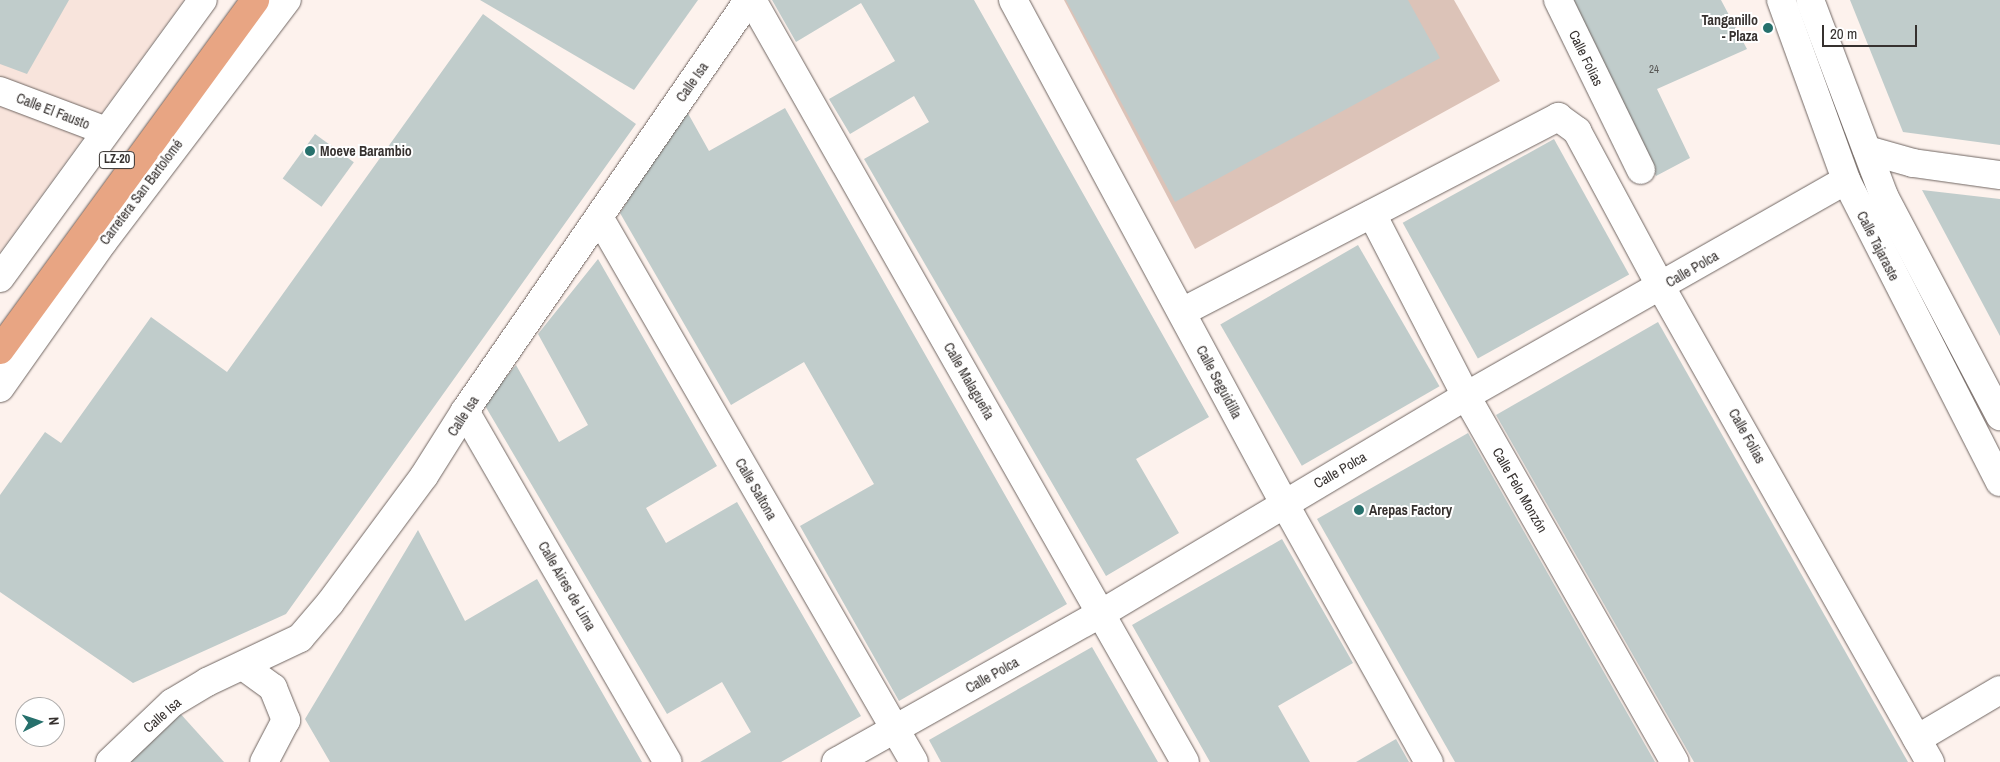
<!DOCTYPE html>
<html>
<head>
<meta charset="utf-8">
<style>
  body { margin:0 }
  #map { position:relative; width:2000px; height:762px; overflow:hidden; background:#fdf2ed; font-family:"Archivo Narrow",sans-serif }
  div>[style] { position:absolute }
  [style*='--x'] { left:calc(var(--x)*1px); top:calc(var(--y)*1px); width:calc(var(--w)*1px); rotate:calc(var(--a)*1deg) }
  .built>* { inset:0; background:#f8e4dc }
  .green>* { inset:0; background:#dcc3b8 }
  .building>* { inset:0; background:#c0cccb; transform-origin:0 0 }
  .roads { filter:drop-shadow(0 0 1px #706662) drop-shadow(0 0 1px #706662) }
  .minor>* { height:28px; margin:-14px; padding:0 14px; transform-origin:14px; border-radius:14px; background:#fff }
  .major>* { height:28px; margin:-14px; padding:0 14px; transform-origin:14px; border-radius:14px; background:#e8a583 }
  .dots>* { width:14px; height:14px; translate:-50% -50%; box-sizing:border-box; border:2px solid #fff; border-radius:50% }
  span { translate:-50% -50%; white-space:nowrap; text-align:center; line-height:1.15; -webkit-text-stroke:4px #fff; paint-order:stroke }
  .number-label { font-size:11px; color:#585856 }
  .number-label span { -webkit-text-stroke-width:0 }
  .shield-label span { padding:1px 4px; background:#fff; border:1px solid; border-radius:4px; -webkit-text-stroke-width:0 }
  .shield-label { font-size:12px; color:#36312f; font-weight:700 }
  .poi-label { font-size:14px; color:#36312f; font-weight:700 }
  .right { translate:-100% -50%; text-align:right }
  .left { translate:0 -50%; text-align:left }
  .street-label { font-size:14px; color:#36312f }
  .north { position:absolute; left:15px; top:697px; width:50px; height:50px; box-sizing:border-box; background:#fff; border:1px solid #afadac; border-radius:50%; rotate:86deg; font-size:14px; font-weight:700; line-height:20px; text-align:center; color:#36312f }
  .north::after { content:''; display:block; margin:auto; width:18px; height:22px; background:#26706c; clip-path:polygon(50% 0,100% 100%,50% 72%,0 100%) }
  .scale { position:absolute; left:1822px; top:25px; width:95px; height:22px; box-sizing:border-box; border:2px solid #36312f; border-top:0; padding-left:6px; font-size:15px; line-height:18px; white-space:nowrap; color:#36312f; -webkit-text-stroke:4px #fff; paint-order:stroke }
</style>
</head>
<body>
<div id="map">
  <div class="built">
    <i style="clip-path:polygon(0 0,184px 0,0 252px)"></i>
  </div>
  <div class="green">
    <i style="clip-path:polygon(1064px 0,1454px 0,1500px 81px,1195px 249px)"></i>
  </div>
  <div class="building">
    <i style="clip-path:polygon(0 0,69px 0,27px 74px,0 64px)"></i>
    <i style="clip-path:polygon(480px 0,698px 0,634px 90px)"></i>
    <i style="clip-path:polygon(772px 0,974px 0,1209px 417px,1136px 459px,1179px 533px,1106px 576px,864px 159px,929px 122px,914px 96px,850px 134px,829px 99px,895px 61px,861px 3px,796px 42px)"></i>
    <i style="clip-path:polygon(1066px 0,1408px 0,1440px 58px,1175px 202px)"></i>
    <i style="clip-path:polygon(1572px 0,1721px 0,1747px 49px,1657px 89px,1690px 158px,1656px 176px)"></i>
    <i style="clip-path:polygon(1850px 0,2000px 0,2000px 145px,1903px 132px)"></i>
    <i style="clip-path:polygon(483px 14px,636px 124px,286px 614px,133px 683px,0 592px,0 495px,45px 432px,61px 443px,151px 317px,227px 372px)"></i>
    <i style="clip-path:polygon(685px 108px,709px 151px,785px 108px,1067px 604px,899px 701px,800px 526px,874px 484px,804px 362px,731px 405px,620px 213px)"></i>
    <i style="left:315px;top:134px;width:48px;height:55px;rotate:36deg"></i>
    <i style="left:1554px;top:139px;width:155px;height:173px;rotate:61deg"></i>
    <i style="clip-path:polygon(1922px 190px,2000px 199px,2000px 336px)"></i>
    <i style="left:1358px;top:245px;width:163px;height:159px;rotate:60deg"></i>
    <i style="clip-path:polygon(598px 259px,717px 466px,646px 508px,666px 543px,737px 502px,861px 716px,781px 762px,700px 762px,751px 732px,722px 682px,667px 714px,484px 404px,516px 365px,559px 442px,588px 425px,538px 334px)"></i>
    <i style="clip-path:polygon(1658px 322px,1908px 762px,1694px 762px,1496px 415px)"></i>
    <i style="clip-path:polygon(1468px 433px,1655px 762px,1455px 762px,1317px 519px)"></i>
    <i style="clip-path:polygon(418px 530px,465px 621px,537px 579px,642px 762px,330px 762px,305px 719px)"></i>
    <i style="clip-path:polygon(1282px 539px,1353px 663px,1278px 706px,1310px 762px,1210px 762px,1132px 625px)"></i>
    <i style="clip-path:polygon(1092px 647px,1158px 762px,941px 762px,929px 740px)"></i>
    <i style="clip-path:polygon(178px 711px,224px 762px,128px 762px)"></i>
    <i style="clip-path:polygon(1396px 739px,1409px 762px,1356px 762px)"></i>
  </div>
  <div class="roads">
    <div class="minor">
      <i style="--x:752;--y:0;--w:876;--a:60.39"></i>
      <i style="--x:1013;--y:0;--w:571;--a:61.69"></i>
      <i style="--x:1284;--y:503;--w:297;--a:60.8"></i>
      <i style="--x:1558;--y:0;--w:189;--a:64"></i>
      <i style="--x:1781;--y:0;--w:191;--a:70.1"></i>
      <i style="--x:1846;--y:180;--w:339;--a:63"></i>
      <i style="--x:1810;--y:0;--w:210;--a:69.3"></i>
      <i style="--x:1884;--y:196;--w:249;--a:62.2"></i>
      <i style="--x:0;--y:91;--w:113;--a:20.7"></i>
      <i style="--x:1867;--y:150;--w:48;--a:15.8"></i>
      <i style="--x:1913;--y:163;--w:88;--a:7.9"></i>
      <i style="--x:1372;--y:214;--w:205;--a:62.7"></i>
      <i style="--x:1466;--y:396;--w:421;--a:60.3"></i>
      <i style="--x:599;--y:217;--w:629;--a:59.97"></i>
      <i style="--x:0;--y:278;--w:344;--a:-53.9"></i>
      <i style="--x:1182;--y:312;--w:424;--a:-27.4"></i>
      <i style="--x:1558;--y:117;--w:24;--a:36"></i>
      <i style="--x:1577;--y:131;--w:177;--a:61.7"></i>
      <i style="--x:1661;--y:287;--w:546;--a:60.48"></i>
      <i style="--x:0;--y:388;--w:179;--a:-54.8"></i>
      <i style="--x:103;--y:242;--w:304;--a:-52.8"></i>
      <i style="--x:465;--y:411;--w:405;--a:60"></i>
      <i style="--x:243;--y:666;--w:37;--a:36"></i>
      <i style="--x:273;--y:688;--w:35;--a:68"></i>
      <i style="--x:286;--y:720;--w:47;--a:117.6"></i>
      <i style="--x:1917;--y:739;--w:96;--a:-30.6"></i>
      <i style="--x:110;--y:762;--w:86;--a:-43.6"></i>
      <i style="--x:172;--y:703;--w:41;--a:-31"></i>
      <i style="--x:207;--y:682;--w:103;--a:-25.3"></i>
      <i style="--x:300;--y:638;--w:46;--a:-49.4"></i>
      <i style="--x:330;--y:603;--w:158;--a:-53.5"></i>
      <i style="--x:424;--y:476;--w:77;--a:-57.8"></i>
      <i style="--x:465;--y:411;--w:500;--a:-55.4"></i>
      <i style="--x:836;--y:762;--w:305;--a:-29.3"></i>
      <i style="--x:1102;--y:613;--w:424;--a:-30.8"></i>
      <i style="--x:1466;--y:396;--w:437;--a:-29.6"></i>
    </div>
    <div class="major">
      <i style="--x:0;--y:350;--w:433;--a:-53.9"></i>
    </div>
  </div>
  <div class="dots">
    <i style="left:1768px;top:28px;background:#26706c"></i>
    <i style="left:310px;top:151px;background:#26706c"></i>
    <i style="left:1359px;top:510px;background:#26706c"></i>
  </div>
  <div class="number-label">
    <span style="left:1654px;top:69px">24</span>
  </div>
  <div class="shield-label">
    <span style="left:117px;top:160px">LZ-20</span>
  </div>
  <div class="poi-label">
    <span class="right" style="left:1758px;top:28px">Tanganillo<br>- Plaza</span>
    <span class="left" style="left:320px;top:151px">Moeve Barambio</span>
    <span class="left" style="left:1369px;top:510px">Arepas Factory</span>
  </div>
  <div class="street-label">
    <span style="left:1586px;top:58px;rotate:64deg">Calle Folias</span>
    <span style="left:692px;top:82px;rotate:-55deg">Calle Isa</span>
    <span style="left:53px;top:111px;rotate:21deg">Calle El Fausto</span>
    <span style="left:141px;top:192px;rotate:-53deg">Carretera San Bartolomé</span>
    <span style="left:1878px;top:246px;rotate:63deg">Calle Tajaraste</span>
    <span style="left:1692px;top:269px;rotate:-30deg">Calle Polca</span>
    <span style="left:969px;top:381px;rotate:60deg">Calle Malagueña</span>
    <span style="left:1219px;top:382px;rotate:62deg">Calle Seguidilla</span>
    <span style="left:463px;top:416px;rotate:-57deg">Calle Isa</span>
    <span style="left:1747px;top:436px;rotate:61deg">Calle Folias</span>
    <span style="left:1340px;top:470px;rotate:-30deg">Calle Polca</span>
    <span style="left:756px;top:489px;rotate:60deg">Calle Saltona</span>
    <span style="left:1520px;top:490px;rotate:60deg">Calle Felo Monzón</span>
    <span style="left:567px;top:586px;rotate:60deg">Calle Aires de Lima</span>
    <span style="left:992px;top:675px;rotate:-29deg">Calle Polca</span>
    <span style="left:162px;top:715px;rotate:-41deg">Calle Isa</span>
  </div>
  <div class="north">N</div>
  <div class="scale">20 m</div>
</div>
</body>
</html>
